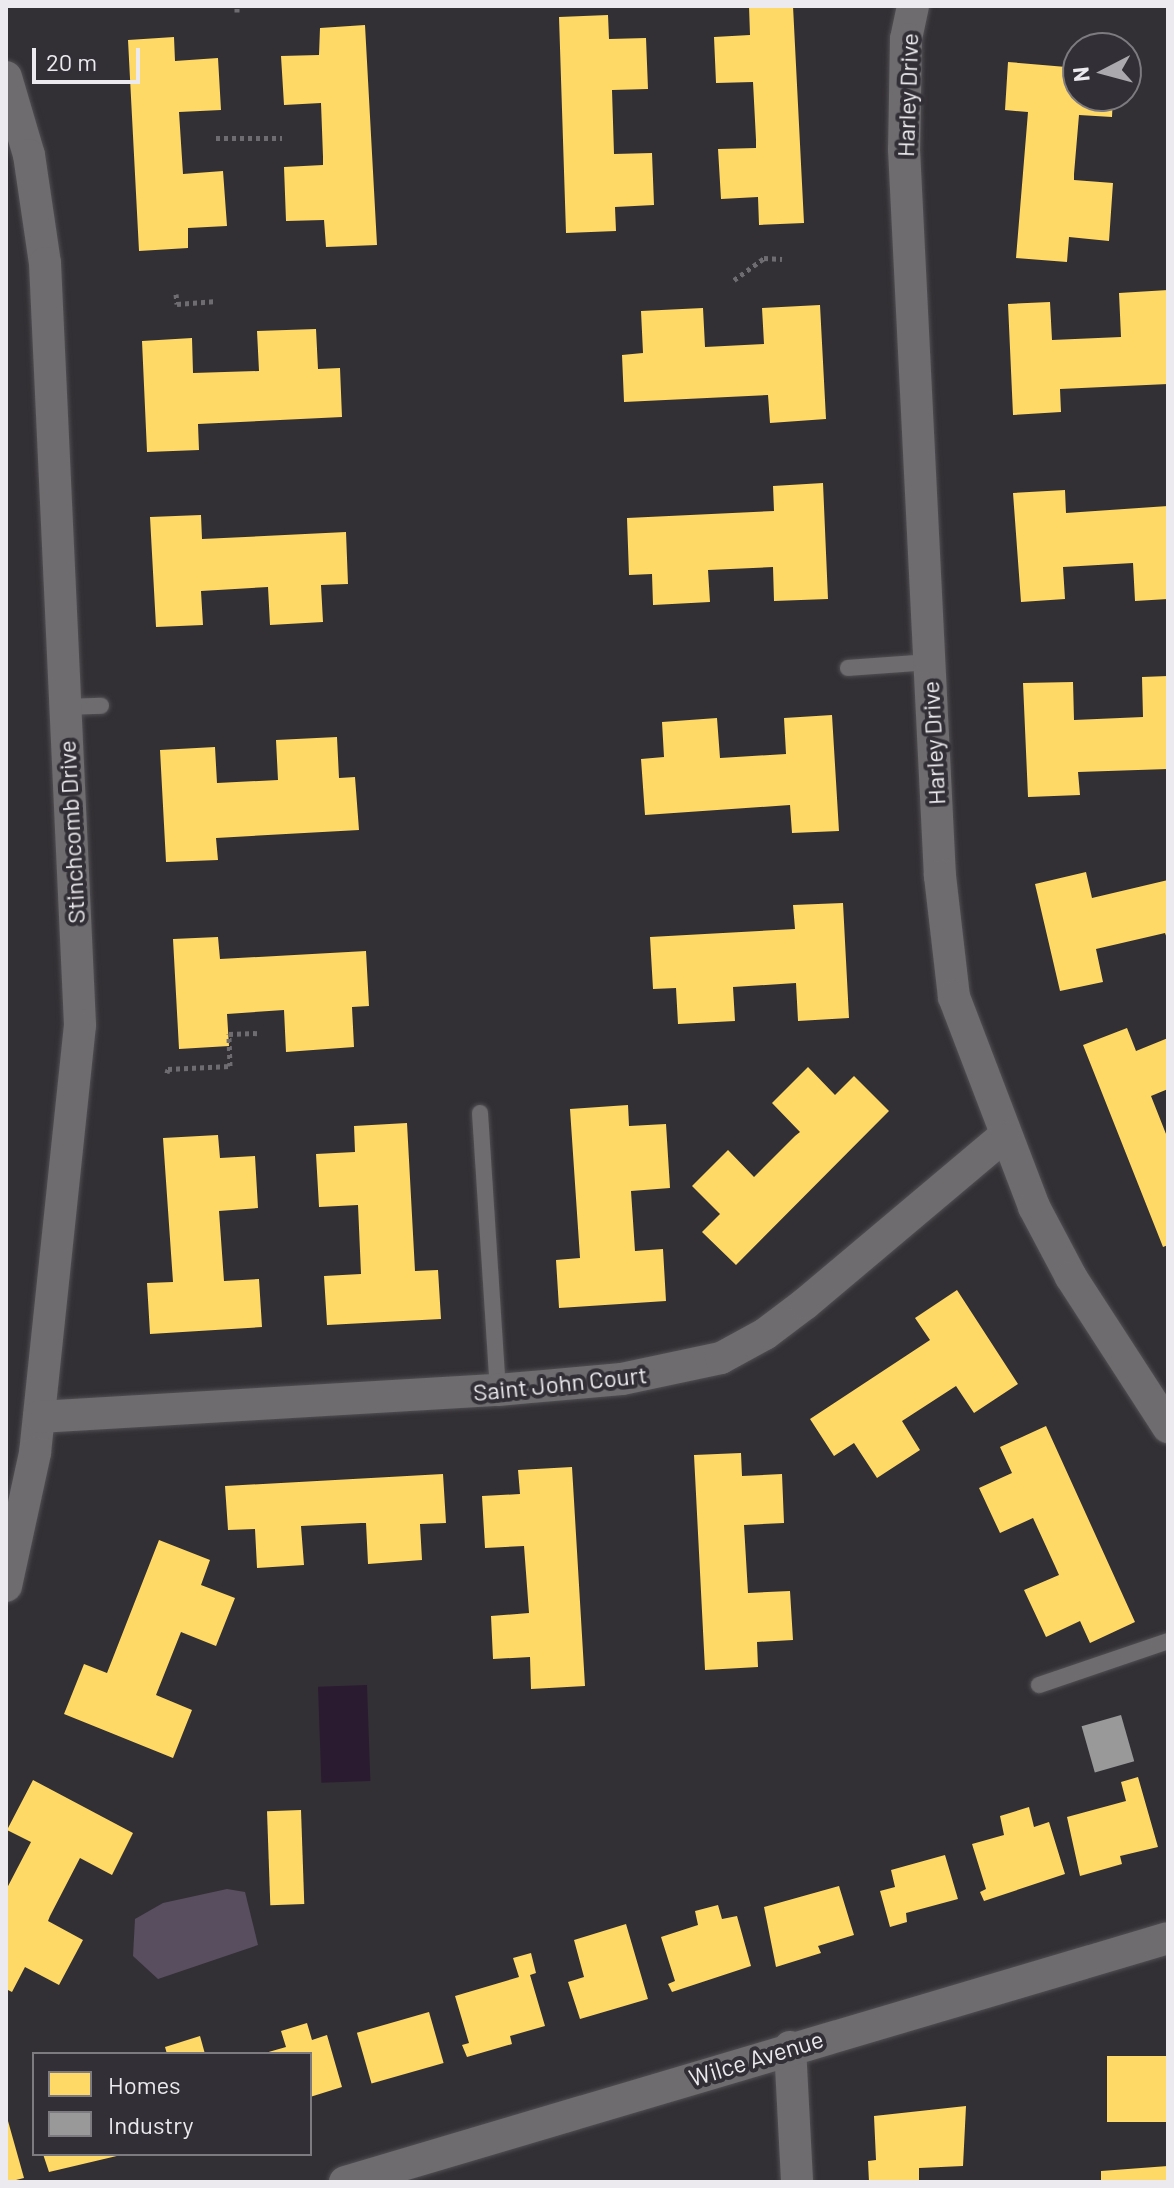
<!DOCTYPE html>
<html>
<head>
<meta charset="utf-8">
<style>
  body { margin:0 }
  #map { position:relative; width:1174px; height:2188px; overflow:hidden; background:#333035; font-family:Barlow,sans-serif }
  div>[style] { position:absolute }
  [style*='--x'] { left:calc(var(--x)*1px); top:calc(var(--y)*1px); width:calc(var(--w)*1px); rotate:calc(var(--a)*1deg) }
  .green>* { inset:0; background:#594e5f }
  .water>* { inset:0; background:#2a1b31; transform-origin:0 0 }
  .homes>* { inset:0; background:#ffd966; transform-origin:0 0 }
  .industry>* { inset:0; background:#999; transform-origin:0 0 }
  .path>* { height:5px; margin-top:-2.5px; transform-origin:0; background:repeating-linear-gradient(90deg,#6e6c70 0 4px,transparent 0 8px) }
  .roads { filter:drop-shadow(0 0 2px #514f53) drop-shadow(0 0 2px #514f53) }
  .lane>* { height:16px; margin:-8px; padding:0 8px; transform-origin:8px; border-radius:8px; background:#6e6c6f }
  .street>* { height:32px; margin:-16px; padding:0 16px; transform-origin:16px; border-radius:16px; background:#6e6c6f }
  span { translate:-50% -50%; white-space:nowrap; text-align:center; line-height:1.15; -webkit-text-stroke:8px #332f36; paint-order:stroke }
  .street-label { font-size:24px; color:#eceaee }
  .frame { position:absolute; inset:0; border:8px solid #eceaee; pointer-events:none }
  .legend { position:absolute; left:32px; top:2052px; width:280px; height:104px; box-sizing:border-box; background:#332f36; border:2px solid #7d7a80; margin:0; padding:10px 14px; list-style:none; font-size:24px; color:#eceaee }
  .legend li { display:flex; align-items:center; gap:16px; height:40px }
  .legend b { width:40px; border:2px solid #7d7a80 }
  .north { position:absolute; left:1062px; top:32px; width:80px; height:80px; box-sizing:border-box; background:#332f36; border:2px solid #7d7a80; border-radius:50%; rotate:264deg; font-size:22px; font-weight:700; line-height:32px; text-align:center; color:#eceaee }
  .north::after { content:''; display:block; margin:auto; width:28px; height:36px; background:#aba9ad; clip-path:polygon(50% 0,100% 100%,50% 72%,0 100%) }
  .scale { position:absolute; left:32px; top:48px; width:108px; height:36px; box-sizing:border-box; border:4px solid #eceaee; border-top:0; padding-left:10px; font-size:24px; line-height:28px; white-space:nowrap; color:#eceaee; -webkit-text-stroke:6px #332f36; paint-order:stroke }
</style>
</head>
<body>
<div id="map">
  <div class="green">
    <i style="clip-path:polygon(227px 1889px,245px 1892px,258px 1945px,158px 1979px,133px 1956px,135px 1919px,163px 1903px)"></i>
  </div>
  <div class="water">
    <i style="left:367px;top:1685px;width:96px;height:49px;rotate:88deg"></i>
  </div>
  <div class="homes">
    <i style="clip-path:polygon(749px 6px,793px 6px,804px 223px,759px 225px,758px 197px,721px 199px,718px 149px,756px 148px,756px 140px,753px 82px,716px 83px,714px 37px,750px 35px)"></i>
    <i style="clip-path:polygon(608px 15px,609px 39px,646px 38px,648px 89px,612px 90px,614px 154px,652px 153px,654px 205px,615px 207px,616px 231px,566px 233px,559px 17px)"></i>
    <i style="clip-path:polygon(365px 25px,377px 245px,326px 247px,324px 220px,286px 221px,284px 167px,323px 165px,323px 157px,321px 103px,284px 105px,281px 56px,319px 55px,320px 28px)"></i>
    <i style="clip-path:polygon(174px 37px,175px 61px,218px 58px,221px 110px,179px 112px,183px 174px,223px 171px,227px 226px,188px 228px,188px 248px,139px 251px,128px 40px)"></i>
    <i style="clip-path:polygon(1008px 62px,1078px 68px,1078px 96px,1113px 96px,1112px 117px,1079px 115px,1074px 174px,1074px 180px,1113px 183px,1109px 241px,1069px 237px,1067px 262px,1016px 258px,1028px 112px,1005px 110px)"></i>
    <i style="clip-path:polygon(1168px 290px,1168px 384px,1060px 389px,1061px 412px,1013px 415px,1008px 304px,1050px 302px,1052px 340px,1121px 337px,1119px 293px)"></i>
    <i style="clip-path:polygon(820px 305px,826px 419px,770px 423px,768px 395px,624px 402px,622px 355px,643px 353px,641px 311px,703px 308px,705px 347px,764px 344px,762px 308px)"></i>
    <i style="clip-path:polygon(316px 329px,318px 369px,340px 368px,342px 417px,198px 424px,199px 450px,147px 452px,142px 341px,192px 338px,193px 373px,259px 371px,257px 331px)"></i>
    <i style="clip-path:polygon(823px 483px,828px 599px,774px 601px,773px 567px,708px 570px,710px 602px,653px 605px,652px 574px,629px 575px,627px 518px,774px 511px,773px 486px)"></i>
    <i style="clip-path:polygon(1065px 490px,1066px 513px,1168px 506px,1168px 599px,1135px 601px,1133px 563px,1063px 567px,1065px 599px,1021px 602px,1013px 493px)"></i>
    <i style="clip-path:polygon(201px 515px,202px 539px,346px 532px,348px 584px,321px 585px,323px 622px,270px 625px,268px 587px,201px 591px,203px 625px,156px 627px,150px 517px)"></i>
    <i style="clip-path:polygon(1168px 676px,1168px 769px,1078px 772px,1080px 795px,1028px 797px,1023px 683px,1073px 682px,1074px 720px,1143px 717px,1142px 677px)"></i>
    <i style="clip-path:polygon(832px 715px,839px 831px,792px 833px,790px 805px,645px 815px,641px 759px,664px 757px,662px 722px,717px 718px,720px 758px,786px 754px,784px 718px)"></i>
    <i style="clip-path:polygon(337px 737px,339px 778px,355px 777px,359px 830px,216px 838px,218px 860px,166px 862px,160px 750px,215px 747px,217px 783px,278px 780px,276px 740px)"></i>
    <i style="clip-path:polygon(1086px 872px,1092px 898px,1168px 880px,1168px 941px,1165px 933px,1096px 949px,1103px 982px,1060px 991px,1035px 884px)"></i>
    <i style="clip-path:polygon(843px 903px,849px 1018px,798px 1021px,796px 983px,733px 987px,735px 1021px,678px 1024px,676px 988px,653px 989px,650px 937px,795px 929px,793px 905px)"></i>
    <i style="clip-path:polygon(218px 937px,220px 959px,366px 951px,369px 1006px,352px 1007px,354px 1047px,286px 1052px,284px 1010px,227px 1014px,229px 1046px,179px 1049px,173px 939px)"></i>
    <i style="clip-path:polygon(1127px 1028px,1136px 1051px,1168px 1038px,1168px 1089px,1151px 1096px,1168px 1139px,1168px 1245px,1163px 1247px,1083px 1045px)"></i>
    <i style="clip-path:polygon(808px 1067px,835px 1095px,854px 1076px,889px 1111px,736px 1265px,702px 1232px,720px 1214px,692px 1186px,728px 1150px,754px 1177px,795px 1136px,800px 1132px,772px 1103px)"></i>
    <i style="clip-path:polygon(628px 1105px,629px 1126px,666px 1124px,670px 1188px,631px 1191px,635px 1251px,663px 1249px,666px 1301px,559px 1308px,556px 1260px,580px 1258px,570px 1109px)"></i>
    <i style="clip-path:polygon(407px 1123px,415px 1271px,438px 1270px,441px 1319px,327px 1325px,324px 1276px,361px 1274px,358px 1205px,319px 1207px,316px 1154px,355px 1152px,354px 1126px)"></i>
    <i style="clip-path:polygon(218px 1135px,220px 1158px,255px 1156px,258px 1208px,219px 1211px,224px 1281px,259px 1279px,262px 1327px,150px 1334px,147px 1283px,173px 1282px,163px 1138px)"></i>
    <i style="clip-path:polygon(957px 1290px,1018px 1384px,974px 1413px,956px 1386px,902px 1421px,920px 1450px,877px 1478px,854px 1443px,834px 1456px,810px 1419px,930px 1340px,915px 1318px)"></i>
    <i style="clip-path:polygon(1046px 1426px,1135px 1622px,1090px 1643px,1080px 1621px,1046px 1637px,1024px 1590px,1059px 1575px,1055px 1566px,1033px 1518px,1000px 1533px,979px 1488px,1012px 1473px,1000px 1447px)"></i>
    <i style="clip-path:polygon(741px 1453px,742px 1476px,782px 1474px,784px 1523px,744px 1525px,748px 1593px,790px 1591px,793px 1640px,757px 1642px,758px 1667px,705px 1670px,694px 1455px)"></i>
    <i style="clip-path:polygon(572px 1467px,585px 1686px,531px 1689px,530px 1657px,493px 1659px,491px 1616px,529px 1613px,524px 1546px,485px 1548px,482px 1496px,520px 1494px,518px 1470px)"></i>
    <i style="clip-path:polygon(443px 1474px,446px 1523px,420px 1524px,422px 1560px,368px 1564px,366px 1523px,361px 1523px,301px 1526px,304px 1565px,257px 1568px,255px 1529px,228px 1530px,225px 1486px)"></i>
    <i style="clip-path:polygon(159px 1540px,210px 1560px,201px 1585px,235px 1598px,216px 1646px,181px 1632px,156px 1695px,192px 1710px,173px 1758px,64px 1714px,84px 1664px,107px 1673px)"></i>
    <i style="clip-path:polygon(1138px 1777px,1158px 1847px,1120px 1856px,1122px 1864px,1080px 1876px,1067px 1817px,1126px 1801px,1121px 1782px)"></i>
    <i style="clip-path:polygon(33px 1780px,133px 1833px,112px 1875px,80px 1858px,50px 1916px,48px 1921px,83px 1940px,59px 1985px,25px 1967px,12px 1992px,6px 1989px,6px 1890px,31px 1842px,7px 1830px)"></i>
    <i style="clip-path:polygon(1029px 1807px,1034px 1827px,1049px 1822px,1065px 1874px,984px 1901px,980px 1892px,986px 1889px,972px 1844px,1004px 1835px,1000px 1816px)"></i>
    <i style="left:301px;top:1810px;width:94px;height:34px;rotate:88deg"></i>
    <i style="clip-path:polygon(945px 1855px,958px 1899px,906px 1913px,907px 1922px,890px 1927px,880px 1891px,895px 1887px,891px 1870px)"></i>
    <i style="clip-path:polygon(839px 1886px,854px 1935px,818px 1946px,821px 1953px,776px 1967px,764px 1907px)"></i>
    <i style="clip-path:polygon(718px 1905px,722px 1919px,737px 1916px,751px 1966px,672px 1992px,668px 1984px,675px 1981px,661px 1937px,698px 1925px,695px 1911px)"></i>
    <i style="clip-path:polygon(626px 1924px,648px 1999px,580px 2019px,568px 1982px,584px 1977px,574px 1940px)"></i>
    <i style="clip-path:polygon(531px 1953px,536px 1973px,530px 1975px,545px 2026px,510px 2036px,512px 2044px,467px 2057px,462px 2045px,469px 2043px,455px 1996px,519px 1977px,513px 1958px)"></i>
    <i style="left:429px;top:2012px;width:53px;height:75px;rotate:74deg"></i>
    <i style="clip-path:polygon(307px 2023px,312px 2040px,327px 2035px,342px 2087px,310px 2097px,310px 2054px,265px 2053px,286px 2047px,281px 2031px)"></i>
    <i style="clip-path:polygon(200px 2036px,205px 2054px,167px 2054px,165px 2047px)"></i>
    <i style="left:1168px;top:2056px;width:66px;height:61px;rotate:90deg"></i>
    <i style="clip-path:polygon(966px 2106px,963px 2166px,919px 2168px,919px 2182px,869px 2182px,868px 2161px,876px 2160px,874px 2116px)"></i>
    <i style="clip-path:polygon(6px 2114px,24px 2178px,8px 2182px,6px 2182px)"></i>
    <i style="clip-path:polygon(43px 2154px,120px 2154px,121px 2155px,49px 2172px)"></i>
    <i style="clip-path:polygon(1168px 2166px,1168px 2182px,1101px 2182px,1101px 2171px)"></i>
  </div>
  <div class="industry">
    <i style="left:1121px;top:1715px;width:48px;height:41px;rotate:74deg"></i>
  </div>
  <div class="path">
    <i style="--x:237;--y:12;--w:6;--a:-90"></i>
    <i style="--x:216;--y:138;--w:66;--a:0"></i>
    <i style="--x:734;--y:280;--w:37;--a:-36"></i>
    <i style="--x:764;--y:258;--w:18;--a:3"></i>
    <i style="--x:176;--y:294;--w:10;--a:84"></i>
    <i style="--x:177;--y:304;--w:40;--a:-4.3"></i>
    <i style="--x:167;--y:1073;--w:4;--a:-76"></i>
    <i style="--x:168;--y:1069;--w:62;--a:-2.8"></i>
    <i style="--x:230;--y:1066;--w:32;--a:-92"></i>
    <i style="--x:229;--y:1034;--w:32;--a:-2"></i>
  </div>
  <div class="roads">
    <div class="lane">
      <i style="--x:848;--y:668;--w:81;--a:-4.2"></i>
      <i style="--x:65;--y:707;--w:36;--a:-2"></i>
      <i style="--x:480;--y:1113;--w:278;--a:86.3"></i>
      <i style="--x:1039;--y:1685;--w:136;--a:-18.8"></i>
    </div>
    <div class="street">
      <i style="--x:913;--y:6;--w:34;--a:102"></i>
      <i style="--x:906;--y:39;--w:110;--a:91"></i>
      <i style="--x:904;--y:149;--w:728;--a:87.17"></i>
      <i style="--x:940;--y:876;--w:122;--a:83.4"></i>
      <i style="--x:954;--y:997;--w:225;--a:69.1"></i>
      <i style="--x:1034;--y:1207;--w:79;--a:62.1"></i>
      <i style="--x:1071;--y:1277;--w:179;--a:57.1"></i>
      <i style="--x:6;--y:77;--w:81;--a:73.6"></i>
      <i style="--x:29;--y:155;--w:109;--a:81.6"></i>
      <i style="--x:45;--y:263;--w:763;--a:87.37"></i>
      <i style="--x:80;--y:1025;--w:430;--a:96"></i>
      <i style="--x:35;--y:1453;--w:136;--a:102.3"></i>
      <i style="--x:39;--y:1417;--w:460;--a:-3.4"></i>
      <i style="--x:498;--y:1390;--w:124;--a:-5.1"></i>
      <i style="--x:622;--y:1379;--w:101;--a:-12"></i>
      <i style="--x:721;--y:1358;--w:50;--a:-28.6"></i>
      <i style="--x:765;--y:1334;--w:51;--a:-37.1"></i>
      <i style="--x:806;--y:1303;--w:258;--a:-40.1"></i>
      <i style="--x:790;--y:2047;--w:135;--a:87"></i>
      <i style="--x:345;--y:2182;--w:858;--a:-16.51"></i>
    </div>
  </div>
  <div class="street-label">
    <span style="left:907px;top:95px;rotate:-88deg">Harley Drive</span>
    <span style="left:933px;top:743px;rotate:-93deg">Harley Drive</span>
    <span style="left:71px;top:832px;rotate:-93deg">Stinchcomb Drive</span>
    <span style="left:560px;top:1383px;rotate:-6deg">Saint John Court</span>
    <span style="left:756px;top:2058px;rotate:-17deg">Wilce Avenue</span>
  </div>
  <div class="frame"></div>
  <ul class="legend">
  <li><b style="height:22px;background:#ffd966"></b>Homes</li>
  <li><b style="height:22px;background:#999"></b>Industry</li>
  </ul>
  <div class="north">N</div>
  <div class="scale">20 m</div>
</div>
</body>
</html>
